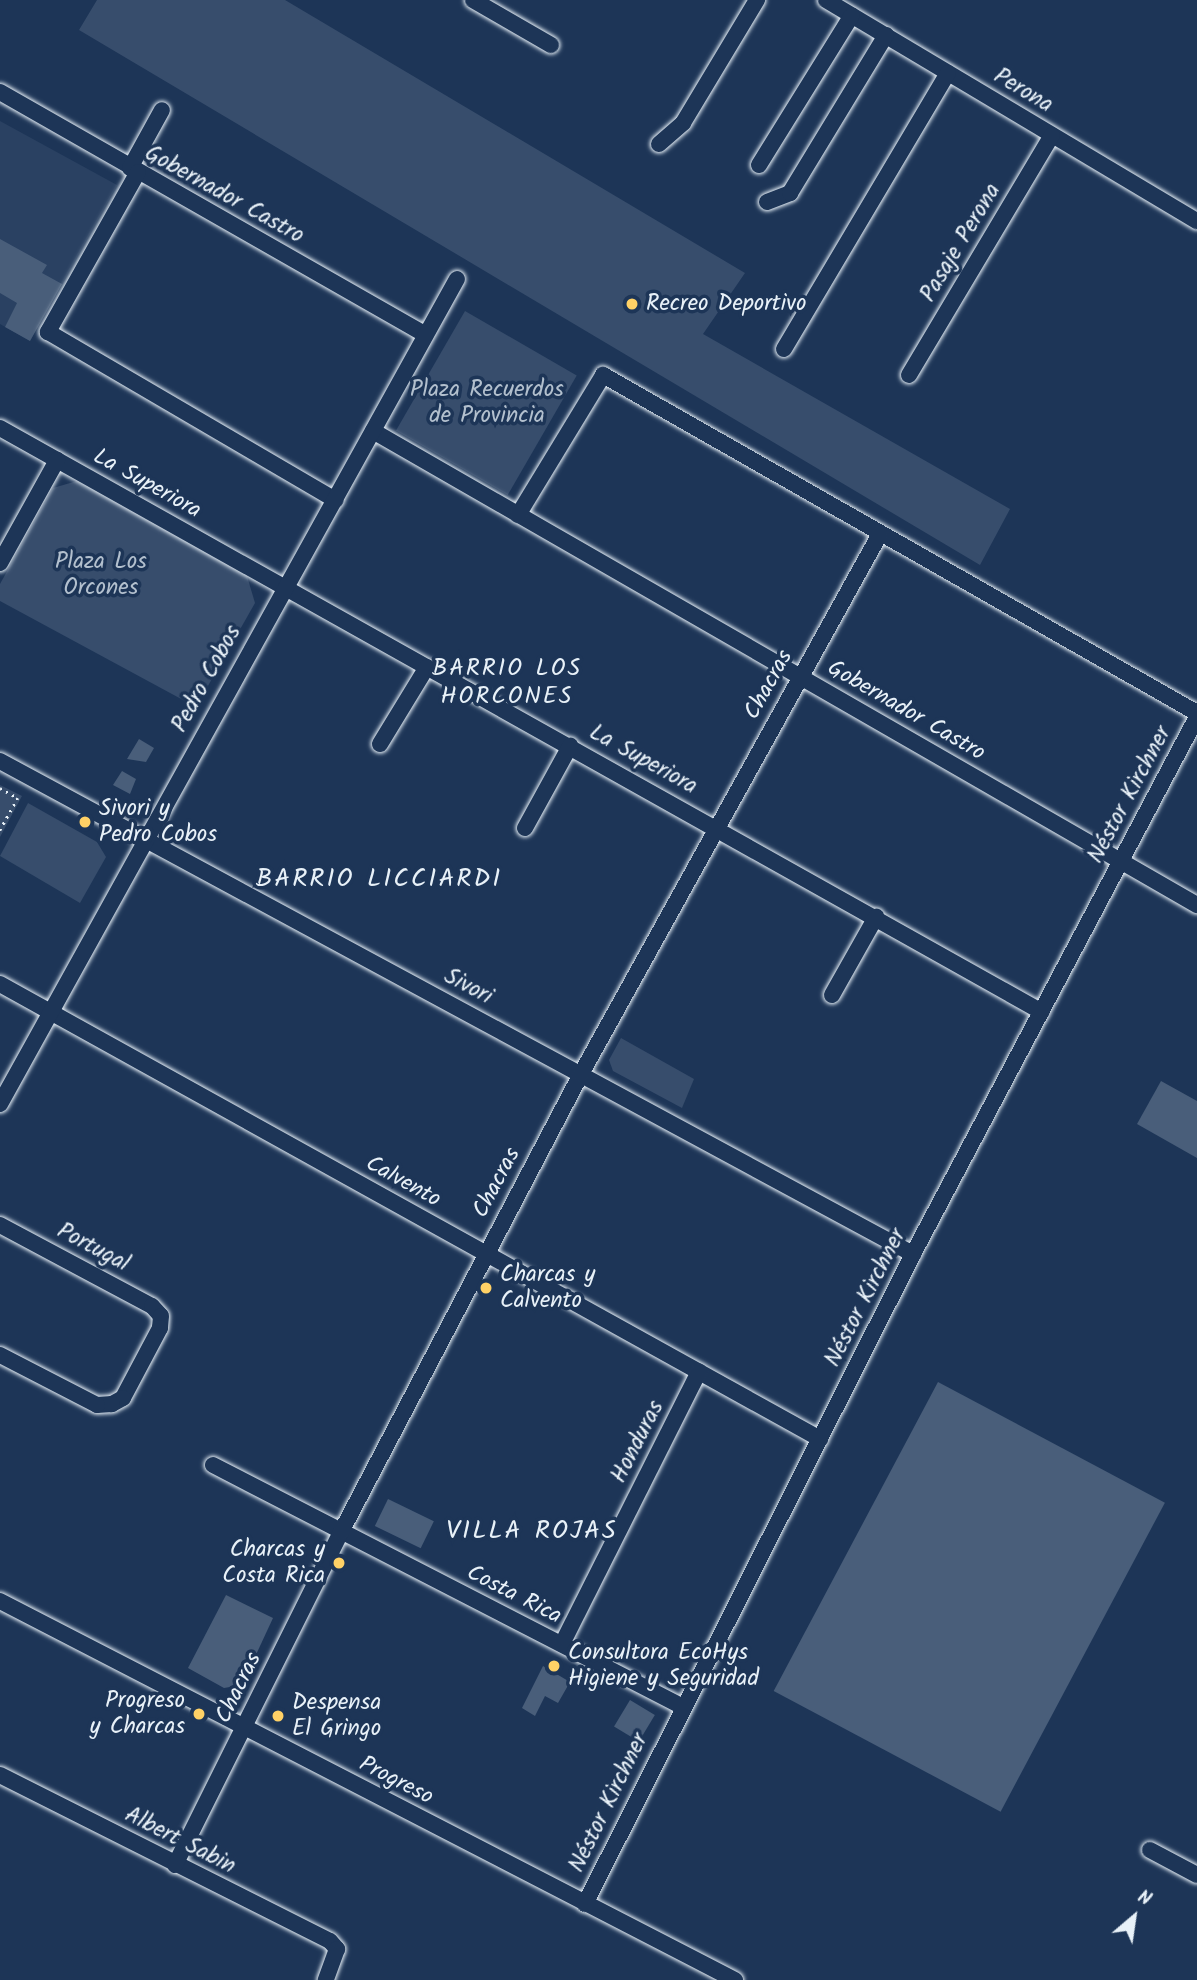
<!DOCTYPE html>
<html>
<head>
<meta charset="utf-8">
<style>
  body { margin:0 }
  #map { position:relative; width:1197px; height:1980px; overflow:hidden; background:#1d3557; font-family:Kalam,sans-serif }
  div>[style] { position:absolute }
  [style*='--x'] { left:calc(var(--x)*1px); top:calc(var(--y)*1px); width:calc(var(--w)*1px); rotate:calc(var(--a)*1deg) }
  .built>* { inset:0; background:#2a4162 }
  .green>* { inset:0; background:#374d6c; transform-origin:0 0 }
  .building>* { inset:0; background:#495e7a; transform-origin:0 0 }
  .path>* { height:2.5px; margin-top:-1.25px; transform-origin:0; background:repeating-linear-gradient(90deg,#e8f1f8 0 2px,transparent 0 7px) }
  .roads { filter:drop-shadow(0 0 2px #e8f1f8) drop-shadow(0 0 2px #e8f1f8) }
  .street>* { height:16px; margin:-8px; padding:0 8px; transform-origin:8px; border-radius:8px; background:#1d3557 }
  .dots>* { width:19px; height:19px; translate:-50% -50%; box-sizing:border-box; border:4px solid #1d3557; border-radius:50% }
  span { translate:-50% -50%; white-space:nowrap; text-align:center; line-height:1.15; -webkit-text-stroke:7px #1d3557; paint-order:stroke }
  .street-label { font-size:23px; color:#e8f1f8 }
  .poi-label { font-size:23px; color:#e8f1f8 }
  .left { translate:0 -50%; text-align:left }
  .right { translate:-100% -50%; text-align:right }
  .park-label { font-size:23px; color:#b3c0ce }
  .neighbourhood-label { font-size:24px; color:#e8f1f8; letter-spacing:2px }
  .quarter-label { font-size:26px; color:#e8f1f8; letter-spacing:2px }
  .north { position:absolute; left:1099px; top:1882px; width:70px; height:70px; -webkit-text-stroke:5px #1d3557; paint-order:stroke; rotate:29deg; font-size:19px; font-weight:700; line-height:28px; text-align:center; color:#e8f1f8 }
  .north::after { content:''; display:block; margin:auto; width:24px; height:32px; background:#e8f1f8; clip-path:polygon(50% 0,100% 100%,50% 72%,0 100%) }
</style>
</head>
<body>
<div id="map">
  <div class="built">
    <i style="clip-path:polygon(0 121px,117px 185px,30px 341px,0 324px)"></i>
  </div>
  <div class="green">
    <i style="clip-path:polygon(97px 0,285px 0,745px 273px,703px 334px,1010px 509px,980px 565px,79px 30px)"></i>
    <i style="left:465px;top:311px;width:129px;height:138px;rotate:30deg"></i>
    <i style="clip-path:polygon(77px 481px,247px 576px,255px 603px,196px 707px,0 601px,0 584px,53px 488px)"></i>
    <i style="clip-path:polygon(0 785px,22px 796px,0 837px)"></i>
    <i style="clip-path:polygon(28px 803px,97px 842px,106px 857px,80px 903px,0 856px)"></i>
    <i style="clip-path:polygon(621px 1038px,694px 1079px,682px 1108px,613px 1071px,609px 1060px)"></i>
  </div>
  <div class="building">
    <i style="clip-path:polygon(0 239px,47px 265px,42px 273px,62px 284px,30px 341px,5px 327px,17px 303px,0 293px)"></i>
    <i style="clip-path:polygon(139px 739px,154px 748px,146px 762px,127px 759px)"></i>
    <i style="clip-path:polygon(122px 771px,136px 779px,130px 794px,113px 785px)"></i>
    <i style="clip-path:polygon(1161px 1081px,1197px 1101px,1197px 1158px,1137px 1124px)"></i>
    <i style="left:938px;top:1382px;width:257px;height:350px;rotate:28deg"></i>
    <i style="left:388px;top:1499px;width:51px;height:30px;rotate:26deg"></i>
    <i style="clip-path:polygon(226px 1595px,273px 1618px,242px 1685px,224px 1688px,188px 1668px)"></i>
    <i style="clip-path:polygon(543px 1666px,570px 1682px,558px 1703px,545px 1696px,535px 1716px,522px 1708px)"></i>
    <i style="left:630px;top:1700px;width:29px;height:31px;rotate:31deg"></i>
  </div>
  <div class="path">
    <i style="--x:0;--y:788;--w:21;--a:29"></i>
    <i style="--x:18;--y:798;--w:38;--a:119"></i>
  </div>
  <div class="roads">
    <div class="street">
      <i style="--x:473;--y:0;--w:90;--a:30"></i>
      <i style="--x:826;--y:0;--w:432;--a:30.8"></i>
      <i style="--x:0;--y:92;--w:490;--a:29.7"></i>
      <i style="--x:659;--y:144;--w:32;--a:-41"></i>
      <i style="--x:683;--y:123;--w:144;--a:-59"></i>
      <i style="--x:759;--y:165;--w:176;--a:-58.2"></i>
      <i style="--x:130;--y:168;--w:66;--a:-61.1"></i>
      <i style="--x:138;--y:172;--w:184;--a:119.4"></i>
      <i style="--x:48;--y:332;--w:333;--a:30.3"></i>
      <i style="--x:767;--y:202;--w:25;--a:-21"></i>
      <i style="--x:790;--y:193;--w:185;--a:-58.7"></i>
      <i style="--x:784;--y:349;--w:321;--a:-59.3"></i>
      <i style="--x:909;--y:375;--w:279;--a:-59.2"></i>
      <i style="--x:0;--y:428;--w:1194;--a:29.27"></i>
      <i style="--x:373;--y:431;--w:951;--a:29.91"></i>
      <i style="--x:518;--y:515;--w:164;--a:-58.7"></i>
      <i style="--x:603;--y:375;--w:683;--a:29.64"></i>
      <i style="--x:0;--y:563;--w:118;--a:-61"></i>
      <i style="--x:380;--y:744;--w:90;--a:-58.6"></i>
      <i style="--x:0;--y:761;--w:1038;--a:28.37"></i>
      <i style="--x:525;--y:828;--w:94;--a:-61.2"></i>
      <i style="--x:0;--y:984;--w:938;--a:29.02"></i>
      <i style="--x:832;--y:995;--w:90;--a:-60.6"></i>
      <i style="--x:0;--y:1104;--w:943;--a:-61.02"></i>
      <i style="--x:0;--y:1225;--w:172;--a:28.1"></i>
      <i style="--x:152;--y:1306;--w:13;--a:48"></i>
      <i style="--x:161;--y:1316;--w:12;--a:95"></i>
      <i style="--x:160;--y:1328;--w:79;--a:117.9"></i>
      <i style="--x:123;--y:1398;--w:13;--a:151"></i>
      <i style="--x:112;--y:1404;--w:15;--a:176"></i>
      <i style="--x:97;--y:1405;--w:109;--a:-152.7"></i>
      <i style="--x:213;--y:1465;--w:529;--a:27.24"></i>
      <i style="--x:0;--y:1601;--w:827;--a:27.28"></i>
      <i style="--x:562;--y:1644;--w:305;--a:-63.3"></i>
      <i style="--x:0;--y:1775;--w:369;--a:26.7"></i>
      <i style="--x:330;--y:1941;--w:11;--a:49"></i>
      <i style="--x:337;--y:1949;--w:33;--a:110"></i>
      <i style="--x:1150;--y:1850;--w:53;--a:28"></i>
      <i style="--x:175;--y:1865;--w:372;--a:-63.5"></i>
      <i style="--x:341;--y:1532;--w:517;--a:-62.34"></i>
      <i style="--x:581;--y:1074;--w:617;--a:-61.03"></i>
      <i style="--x:585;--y:1904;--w:728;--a:-63.22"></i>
      <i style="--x:913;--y:1254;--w:607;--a:-62.13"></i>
    </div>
  </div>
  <div class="dots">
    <i style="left:632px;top:304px;background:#ffd166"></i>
    <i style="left:85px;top:822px;background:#ffd166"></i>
    <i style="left:486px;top:1288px;background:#ffd166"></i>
    <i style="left:339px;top:1563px;background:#ffd166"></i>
    <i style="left:554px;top:1666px;background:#ffd166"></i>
    <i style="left:199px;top:1714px;background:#ffd166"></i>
    <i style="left:278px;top:1716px;background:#ffd166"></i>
  </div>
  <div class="street-label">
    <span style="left:1023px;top:91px;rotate:31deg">Perona</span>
    <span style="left:224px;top:195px;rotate:29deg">Gobernador Castro</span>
    <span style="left:961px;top:243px;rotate:-59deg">Pasaje Perona</span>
    <span style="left:147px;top:484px;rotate:29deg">La Superiora</span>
    <span style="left:207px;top:679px;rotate:-61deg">Pedro Cobos</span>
    <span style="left:769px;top:685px;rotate:-61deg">Chacras</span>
    <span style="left:906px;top:711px;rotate:30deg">Gobernador Castro</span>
    <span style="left:643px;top:760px;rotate:29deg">La Superiora</span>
    <span style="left:1130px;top:795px;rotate:-62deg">Néstor Kirchner</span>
    <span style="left:468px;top:987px;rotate:28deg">Sivori</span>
    <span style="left:403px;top:1182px;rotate:29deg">Calvento</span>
    <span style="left:497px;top:1183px;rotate:-62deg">Chacras</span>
    <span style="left:93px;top:1248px;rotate:28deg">Portugal</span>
    <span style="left:866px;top:1298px;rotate:-63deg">Néstor Kirchner</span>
    <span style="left:638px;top:1442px;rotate:-63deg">Honduras</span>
    <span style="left:514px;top:1595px;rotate:27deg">Costa Rica</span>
    <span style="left:239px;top:1688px;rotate:-64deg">Chacras</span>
    <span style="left:396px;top:1781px;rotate:27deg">Progreso</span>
    <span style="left:609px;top:1803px;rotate:-64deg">Néstor Kirchner</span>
    <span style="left:180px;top:1841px;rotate:27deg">Albert Sabin</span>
  </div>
  <div class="poi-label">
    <span class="left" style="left:646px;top:304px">Recreo Deportivo</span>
    <span class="left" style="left:99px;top:822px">Sivori y<br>Pedro Cobos</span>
    <span class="left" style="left:500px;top:1288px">Charcas y<br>Calvento</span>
    <span class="right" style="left:325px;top:1563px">Charcas y<br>Costa Rica</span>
    <span class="left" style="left:568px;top:1666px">Consultora EcoHys<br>Higiene y Seguridad</span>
    <span class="right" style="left:185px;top:1714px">Progreso<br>y Charcas</span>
    <span class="left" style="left:292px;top:1716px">Despensa<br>El Gringo</span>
  </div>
  <div class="park-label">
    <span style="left:487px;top:403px">Plaza Recuerdos<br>de Provincia</span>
    <span style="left:101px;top:575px">Plaza Los<br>Orcones</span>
  </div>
  <div class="neighbourhood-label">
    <span style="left:507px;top:683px">BARRIO LOS<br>HORCONES</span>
  </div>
  <div class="quarter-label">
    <span style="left:379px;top:880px">BARRIO LICCIARDI</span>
    <span style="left:532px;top:1532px">VILLA ROJAS</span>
  </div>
  <div class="north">N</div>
</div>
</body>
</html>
